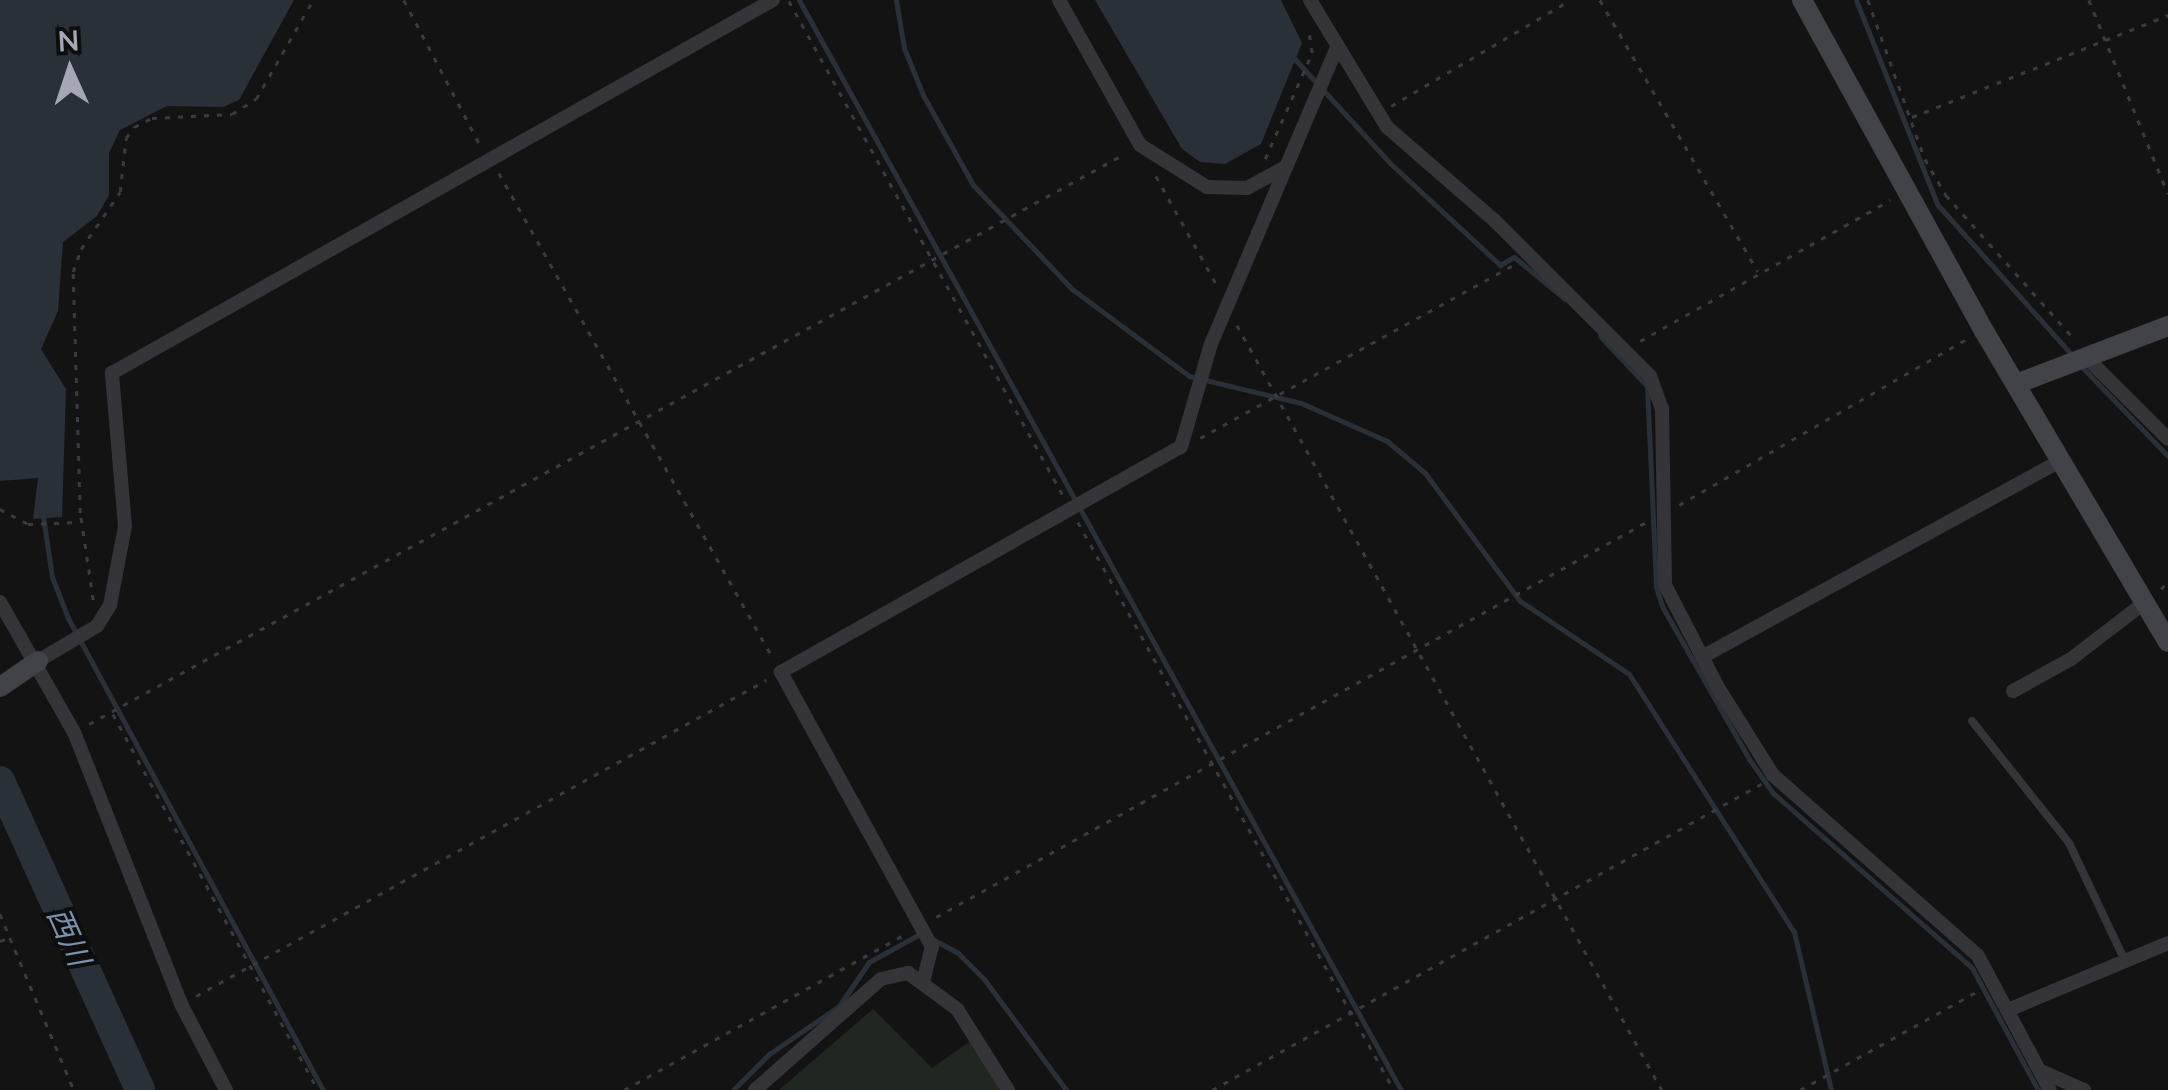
<!DOCTYPE html>
<html>
<head>
<meta charset="utf-8">
<style>
  body { margin:0 }
  #map { position:relative; width:2168px; height:1090px; overflow:hidden; background:#131314; font-family:Lato,"Noto Sans JP",sans-serif }
  div>[style] { position:absolute }
  [style*='--x'] { left:calc(var(--x)*1px); top:calc(var(--y)*1px); width:calc(var(--w)*1px); rotate:calc(var(--a)*1deg) }
  .green>* { inset:0; background:#1f2720 }
  .water>* { inset:0; background:#293038 }
  .stream>* { height:5px; margin:-2.5px; padding:0 2.5px; transform-origin:2.5px; border-radius:2.5px; background:#293038 }
  .river>* { height:30px; margin:-15px; padding:0 15px; transform-origin:15px; border-radius:15px; background:#293038 }
  .path>* { height:2.5px; margin-top:-1.25px; transform-origin:0; background:repeating-linear-gradient(90deg,#3a3b40 0 5px,transparent 0 13px) }
  .lane>* { height:8px; margin:-4px; padding:0 4px; transform-origin:4px; border-radius:4px; background:#343439 }
  .street>* { height:14px; margin:-7px; padding:0 7px; transform-origin:7px; border-radius:7px; background:#343439 }
  .secondary>* { height:20px; margin:-10px; padding:0 10px; transform-origin:10px; border-radius:10px; background:#424349 }
  span { translate:-50% -50%; white-space:nowrap; text-align:center; line-height:1.15; -webkit-text-stroke:8px #0e0e0f; paint-order:stroke }
  .water-label { font-size:30px; color:#7c92af; font-style:italic }
  .north { position:absolute; left:20px; top:20px; width:100px; height:100px; -webkit-text-stroke:8px #0e0e0f; paint-order:stroke; rotate:357deg; font-size:28px; font-weight:700; line-height:40px; text-align:center; color:#a5a8b4 }
  .north::after { content:''; display:block; margin:auto; width:35px; height:45px; background:#a5a8b4; clip-path:polygon(50% 0,100% 100%,50% 72%,0 100%) }
</style>
</head>
<body>
<div id="map">
  <div class="green">
    <i style="clip-path:polygon(873px 1009px,932px 1068px,972px 1040px,1000px 1090px,779px 1090px)"></i>
  </div>
  <div class="water">
    <i style="clip-path:polygon(0 0,294px 0,239px 100px,223px 107px,167px 106px,120px 130px,109px 153px,109px 195px,97px 216px,63px 242px,58px 311px,41px 349px,66px 389px,62px 517px,33px 519px,38px 478px,0 481px)"></i>
    <i style="clip-path:polygon(1095px 0,1281px 0,1302px 43px,1261px 144px,1225px 164px,1200px 162px,1182px 149px)"></i>
  </div>
  <div class="stream">
    <i style="--x:799;--y:0;--w:1245;--a:61.09"></i>
    <i style="--x:896;--y:0;--w:49;--a:80.5"></i>
    <i style="--x:904;--y:48;--w:51;--a:68"></i>
    <i style="--x:923;--y:95;--w:103;--a:60.9"></i>
    <i style="--x:973;--y:185;--w:144;--a:46.4"></i>
    <i style="--x:1072;--y:289;--w:146;--a:36.6"></i>
    <i style="--x:1189;--y:376;--w:115;--a:13.6"></i>
    <i style="--x:1301;--y:403;--w:94;--a:23.8"></i>
    <i style="--x:1387;--y:441;--w:50;--a:40.1"></i>
    <i style="--x:1425;--y:473;--w:159;--a:53.4"></i>
    <i style="--x:1520;--y:601;--w:131;--a:33.8"></i>
    <i style="--x:1629;--y:674;--w:306;--a:57.4"></i>
    <i style="--x:1794;--y:932;--w:162;--a:76.8"></i>
    <i style="--x:1856;--y:0;--w:219;--a:68.3"></i>
    <i style="--x:1937;--y:204;--w:204;--a:48.2"></i>
    <i style="--x:1291;--y:55;--w:148;--a:47.5"></i>
    <i style="--x:1391;--y:164;--w:149;--a:42.8"></i>
    <i style="--x:1500;--y:265;--w:16;--a:-30"></i>
    <i style="--x:1514;--y:257;--w:66;--a:39.5"></i>
    <i style="--x:1600;--y:336;--w:69;--a:46.8"></i>
    <i style="--x:1647;--y:386;--w:201;--a:87.4"></i>
    <i style="--x:1656;--y:587;--w:22;--a:72"></i>
    <i style="--x:1663;--y:608;--w:174;--a:60.3"></i>
    <i style="--x:1749;--y:759;--w:42;--a:54.8"></i>
    <i style="--x:1773;--y:793;--w:265;--a:41.3"></i>
    <i style="--x:1972;--y:968;--w:139;--a:61.6"></i>
    <i style="--x:2080;--y:365;--w:127;--a:46"></i>
    <i style="--x:43;--y:516;--w:62;--a:81.6"></i>
    <i style="--x:52;--y:577;--w:44;--a:68.7"></i>
    <i style="--x:68;--y:618;--w:536;--a:61.62"></i>
    <i style="--x:0;--y:793;--w:4;--a:-27"></i>
    <i style="--x:930;--y:938;--w:32;--a:28"></i>
    <i style="--x:958;--y:953;--w:37;--a:45"></i>
    <i style="--x:984;--y:979;--w:138;--a:53.5"></i>
    <i style="--x:733;--y:1090;--w:51;--a:-45"></i>
    <i style="--x:769;--y:1054;--w:85;--a:-34.4"></i>
    <i style="--x:839;--y:1006;--w:53;--a:-55.7"></i>
    <i style="--x:869;--y:962;--w:58;--a:-28.8"></i>
  </div>
  <div class="river">
    <i style="--x:0;--y:781;--w:339;--a:65.6"></i>
  </div>
  <div class="path">
    <i style="--x:404;--y:0;--w:164;--a:62.3"></i>
    <i style="--x:1600;--y:0;--w:314;--a:59.8"></i>
    <i style="--x:1868;--y:0;--w:169;--a:70.3"></i>
    <i style="--x:1925;--y:159;--w:42;--a:59.7"></i>
    <i style="--x:1946;--y:195;--w:195;--a:48.3"></i>
    <i style="--x:2089;--y:0;--w:209;--a:67.8"></i>
    <i style="--x:789;--y:1;--w:567;--a:60.99"></i>
    <i style="--x:1391;--y:106;--w:208;--a:-30.6"></i>
    <i style="--x:1912;--y:117;--w:276;--a:-21.7"></i>
    <i style="--x:1265;--y:159;--w:116;--a:-66.1"></i>
    <i style="--x:1312;--y:53;--w:25;--a:-99"></i>
    <i style="--x:499;--y:173;--w:557;--a:60.54"></i>
    <i style="--x:1156;--y:176;--w:127;--a:60.8"></i>
    <i style="--x:1237;--y:325;--w:875;--a:60.95"></i>
    <i style="--x:1640;--y:341;--w:287;--a:-29.4"></i>
    <i style="--x:1200;--y:438;--w:362;--a:-28.9"></i>
    <i style="--x:1679;--y:505;--w:332;--a:-30"></i>
    <i style="--x:0;--y:509;--w:32;--a:28"></i>
    <i style="--x:28;--y:524;--w:51;--a:-2.2"></i>
    <i style="--x:1078;--y:522;--w:650;--a:60.91"></i>
    <i style="--x:2161;--y:589;--w:11;--a:-49"></i>
    <i style="--x:93;--y:600;--w:88;--a:-98.5"></i>
    <i style="--x:80;--y:513;--w:241;--a:-91.7"></i>
    <i style="--x:73;--y:272;--w:24;--a:-71"></i>
    <i style="--x:81;--y:249;--w:69;--a:-55.6"></i>
    <i style="--x:120;--y:192;--w:54;--a:-83.7"></i>
    <i style="--x:126;--y:138;--w:14;--a:-54"></i>
    <i style="--x:134;--y:127;--w:20;--a:-27"></i>
    <i style="--x:152;--y:118;--w:80;--a:-2.9"></i>
    <i style="--x:232;--y:114;--w:28;--a:-32"></i>
    <i style="--x:256;--y:99;--w:114;--a:-60.1"></i>
    <i style="--x:113;--y:714;--w:428;--a:61.4"></i>
    <i style="--x:89;--y:724;--w:1182;--a:-28.84"></i>
    <i style="--x:0;--y:914;--w:191;--a:67.2"></i>
    <i style="--x:936;--y:917;--w:817;--a:-29.08"></i>
    <i style="--x:0;--y:941;--w:9;--a:-21"></i>
    <i style="--x:196;--y:996;--w:652;--a:-29"></i>
    <i style="--x:624;--y:1090;--w:324;--a:-29"></i>
    <i style="--x:1212;--y:1090;--w:629;--a:-29.13"></i>
    <i style="--x:1800;--y:1090;--w:204;--a:-29.1"></i>
  </div>
  <div class="lane">
    <i style="--x:1972;--y:721;--w:156;--a:51.5"></i>
    <i style="--x:2069;--y:843;--w:131;--a:64.6"></i>
  </div>
  <div class="street">
    <i style="--x:1059;--y:0;--w:166;--a:60.8"></i>
    <i style="--x:1140;--y:145;--w:79;--a:32.1"></i>
    <i style="--x:1207;--y:187;--w:40;--a:1.4"></i>
    <i style="--x:1247;--y:188;--w:42;--a:-28.4"></i>
    <i style="--x:1310;--y:0;--w:149;--a:58.8"></i>
    <i style="--x:1387;--y:127;--w:142;--a:41"></i>
    <i style="--x:1494;--y:220;--w:221;--a:45"></i>
    <i style="--x:1650;--y:376;--w:35;--a:70"></i>
    <i style="--x:1662;--y:409;--w:176;--a:89"></i>
    <i style="--x:1665;--y:585;--w:117;--a:62.6"></i>
    <i style="--x:1719;--y:689;--w:102;--a:57.9"></i>
    <i style="--x:1773;--y:775;--w:273;--a:41.4"></i>
    <i style="--x:1978;--y:956;--w:152;--a:61.8"></i>
    <i style="--x:2088;--y:359;--w:113;--a:45"></i>
    <i style="--x:0;--y:602;--w:150;--a:60.4"></i>
    <i style="--x:74;--y:732;--w:292;--a:68.5"></i>
    <i style="--x:181;--y:1004;--w:97;--a:62.4"></i>
    <i style="--x:1702;--y:657;--w:408;--a:-28.7"></i>
    <i style="--x:38;--y:661;--w:69;--a:-30.7"></i>
    <i style="--x:97;--y:626;--w:25;--a:-58"></i>
    <i style="--x:110;--y:605;--w:80;--a:-79.2"></i>
    <i style="--x:125;--y:526;--w:154;--a:-94.9"></i>
    <i style="--x:112;--y:373;--w:759;--a:-29.44"></i>
    <i style="--x:2013;--y:691;--w:66;--a:-28.9"></i>
    <i style="--x:2071;--y:659;--w:92;--a:-37.5"></i>
    <i style="--x:923;--y:982;--w:36;--a:-76"></i>
    <i style="--x:932;--y:947;--w:314;--a:-118.8"></i>
    <i style="--x:781;--y:672;--w:459;--a:-29.4"></i>
    <i style="--x:1181;--y:447;--w:107;--a:-73.8"></i>
    <i style="--x:1211;--y:344;--w:320;--a:-67"></i>
    <i style="--x:2008;--y:1010;--w:173;--a:-22.7"></i>
    <i style="--x:2043;--y:1072;--w:45;--a:23.7"></i>
    <i style="--x:755;--y:1090;--w:168;--a:-41.4"></i>
    <i style="--x:881;--y:979;--w:28;--a:-13"></i>
    <i style="--x:908;--y:973;--w:61;--a:36.3"></i>
    <i style="--x:957;--y:1009;--w:96;--a:57.8"></i>
  </div>
  <div class="secondary">
    <i style="--x:1802;--y:0;--w:378;--a:61.2"></i>
    <i style="--x:1984;--y:331;--w:361;--a:59.4"></i>
    <i style="--x:2016;--y:384;--w:163;--a:-20.9"></i>
    <i style="--x:0;--y:687;--w:46;--a:-34.4"></i>
  </div>
  <div class="water-label">
    <span style="left:70px;top:936px;rotate:66deg">西川</span>
  </div>
  <div class="north">N</div>
</div>
</body>
</html>
